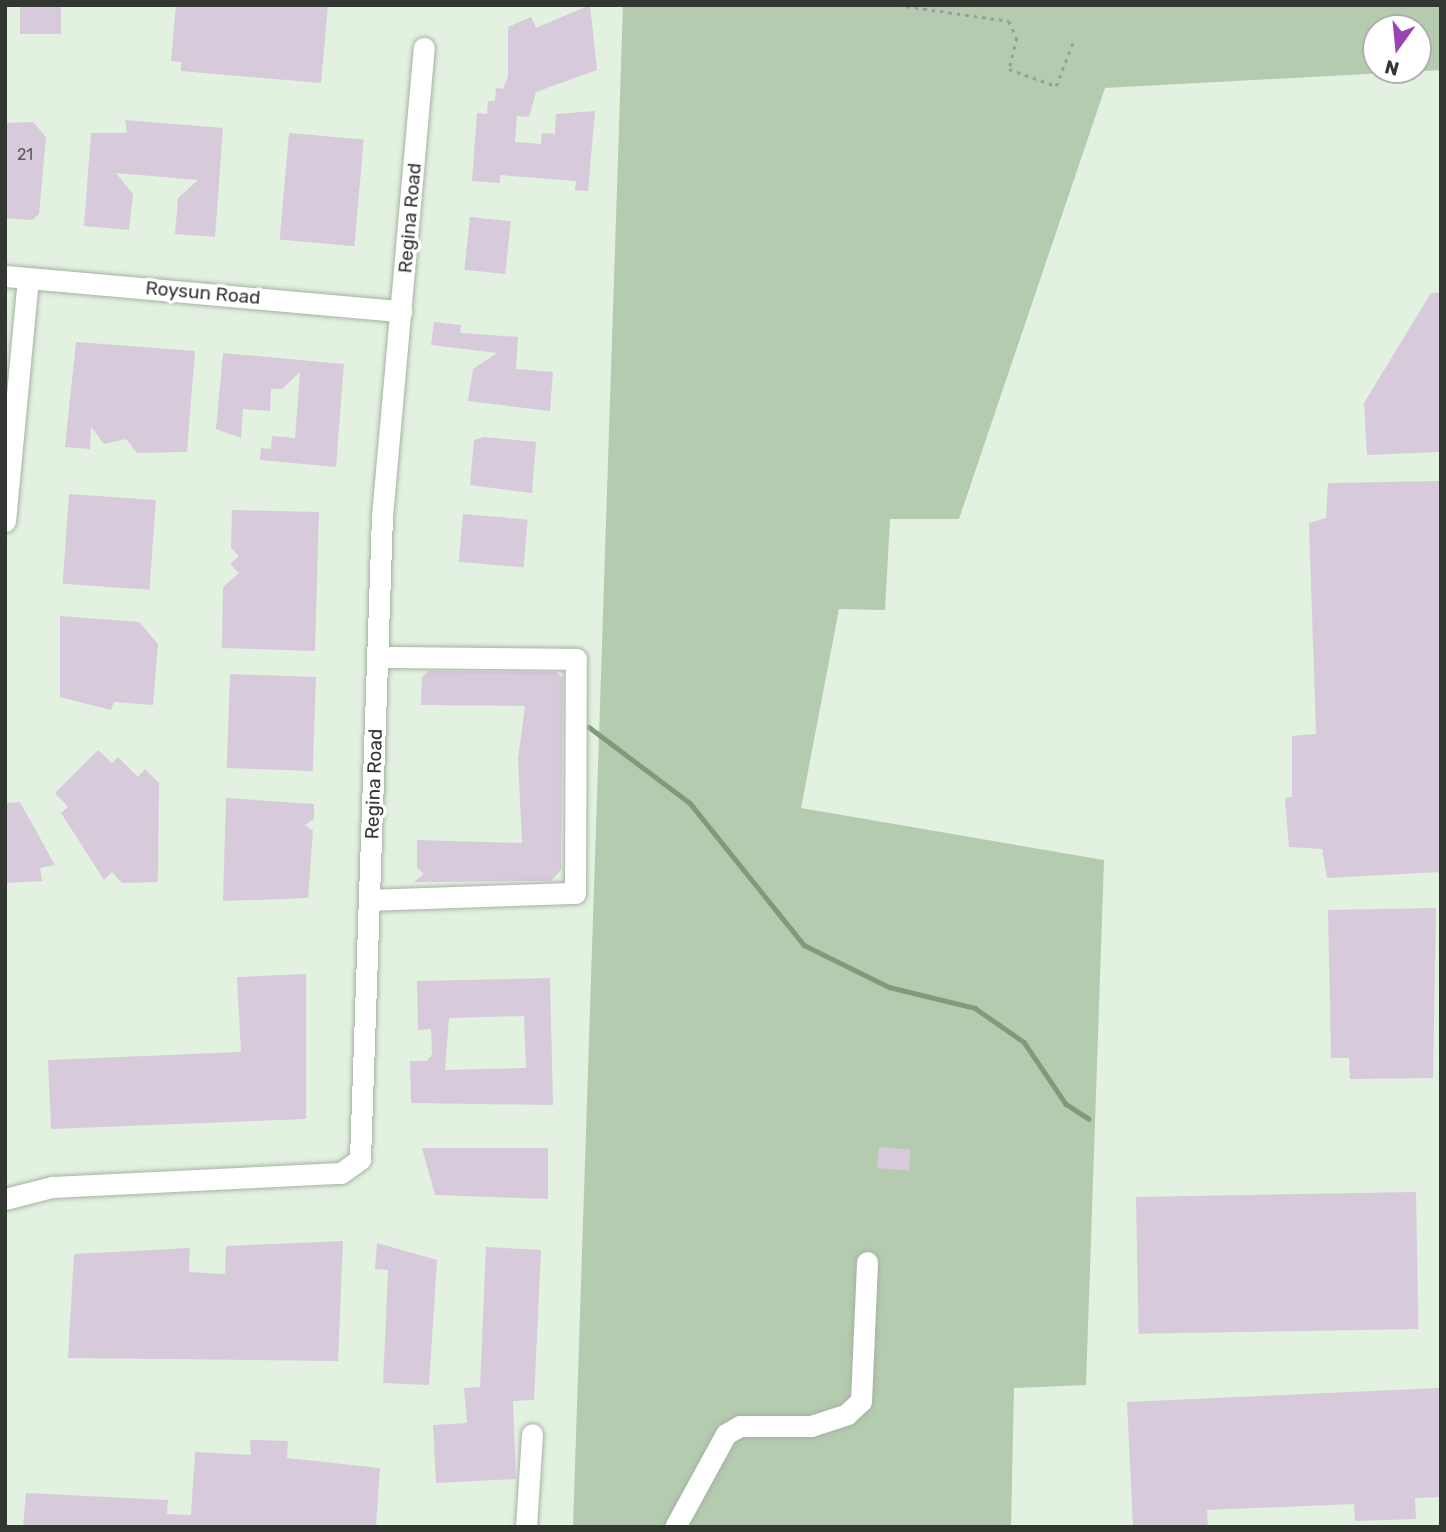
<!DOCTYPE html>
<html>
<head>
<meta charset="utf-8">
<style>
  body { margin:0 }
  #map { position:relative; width:1446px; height:1532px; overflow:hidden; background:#e3f1e1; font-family:Rubik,sans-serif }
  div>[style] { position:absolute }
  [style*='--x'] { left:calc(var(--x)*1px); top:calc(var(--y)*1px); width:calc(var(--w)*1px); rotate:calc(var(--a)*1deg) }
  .green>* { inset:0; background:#b4cbaf }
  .stream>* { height:4.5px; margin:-2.25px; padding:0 2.25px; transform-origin:2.25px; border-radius:2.25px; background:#809a7b }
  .building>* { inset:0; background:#d6cadb; transform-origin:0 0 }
  .path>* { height:2.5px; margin-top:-1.25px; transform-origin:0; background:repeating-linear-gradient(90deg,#96a195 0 3.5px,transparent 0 8.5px) }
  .roads { filter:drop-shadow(0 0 2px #a6b2a3) drop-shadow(0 0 2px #a6b2a3) }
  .minor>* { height:21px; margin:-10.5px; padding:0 10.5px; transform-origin:10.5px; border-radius:10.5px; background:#fff }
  span { translate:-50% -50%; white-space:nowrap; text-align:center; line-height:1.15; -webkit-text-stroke:7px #fff; paint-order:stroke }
  .number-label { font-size:16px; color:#5b5c5c }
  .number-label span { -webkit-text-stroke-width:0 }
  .street-label { font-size:19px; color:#323831 }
  .frame { position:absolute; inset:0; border:7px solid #323831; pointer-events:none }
  .north { position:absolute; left:1362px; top:14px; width:70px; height:70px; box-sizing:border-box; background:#fff; border:2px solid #adafad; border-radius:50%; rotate:195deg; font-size:19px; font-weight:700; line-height:28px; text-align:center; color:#323831 }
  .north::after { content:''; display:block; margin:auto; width:24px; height:32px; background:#9844b2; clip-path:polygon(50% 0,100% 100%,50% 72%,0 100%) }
</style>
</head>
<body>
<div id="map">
  <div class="green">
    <i style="clip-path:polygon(evenodd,623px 5px,1441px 5px,1441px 70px,1105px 88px,959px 519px,890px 519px,885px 610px,839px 609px,801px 808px,1104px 860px,1086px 1385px,1014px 1388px,1011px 1527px,573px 1527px,623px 5px,1376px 28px,1418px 28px,1418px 70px,1376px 70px,1376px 28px)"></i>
  </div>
  <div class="stream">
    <i style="--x:589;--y:727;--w:126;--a:37"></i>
    <i style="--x:690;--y:803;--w:182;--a:51.2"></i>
    <i style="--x:804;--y:945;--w:95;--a:26.3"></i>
    <i style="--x:889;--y:987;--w:89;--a:13.7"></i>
    <i style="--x:975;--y:1008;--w:60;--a:34.8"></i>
    <i style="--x:1024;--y:1042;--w:75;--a:55.9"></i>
    <i style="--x:1066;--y:1104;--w:27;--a:33"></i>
  </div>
  <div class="building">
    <i style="clip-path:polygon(176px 5px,328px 5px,321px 83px,181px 71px,181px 62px,171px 61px)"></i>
    <i style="clip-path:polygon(590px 5px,597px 70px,536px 92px,529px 117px,517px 116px,515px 142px,541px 144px,542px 133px,555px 134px,556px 114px,595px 111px,588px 191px,575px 190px,576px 181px,500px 175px,500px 183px,472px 181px,477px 113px,487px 114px,488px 101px,495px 101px,496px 88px,503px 89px,508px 76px,508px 27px,531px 17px,536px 28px)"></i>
    <i style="left:20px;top:7px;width:41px;height:27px"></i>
    <i style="clip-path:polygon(125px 120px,223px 128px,215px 237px,175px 234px,178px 198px,198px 180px,116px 173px,133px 194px,129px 230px,84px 226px,91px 133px,127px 133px)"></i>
    <i style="clip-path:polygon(33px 122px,46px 137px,39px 214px,32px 220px,5px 218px,5px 123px)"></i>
    <i style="left:289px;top:133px;width:75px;height:107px;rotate:5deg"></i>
    <i style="left:470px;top:217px;width:41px;height:53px;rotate:6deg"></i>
    <i style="clip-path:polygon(1431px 293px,1441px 293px,1441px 452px,1367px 455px,1364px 403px)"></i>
    <i style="clip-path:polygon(434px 322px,461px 325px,460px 333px,518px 337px,516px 369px,553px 372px,550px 411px,468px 401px,473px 369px,497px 353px,431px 345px)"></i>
    <i style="clip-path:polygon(76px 342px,195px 351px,187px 452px,137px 453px,126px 439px,104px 444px,91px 427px,90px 449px,65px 447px)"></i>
    <i style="clip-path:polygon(223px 353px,344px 364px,336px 467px,260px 460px,261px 448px,271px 449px,272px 436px,295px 438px,300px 372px,282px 389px,271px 389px,270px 411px,243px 409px,241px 438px,216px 429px)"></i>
    <i style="clip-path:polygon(484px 437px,536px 442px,532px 493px,470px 485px,474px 440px)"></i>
    <i style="clip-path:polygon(1441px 481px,1441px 872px,1327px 878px,1322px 849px,1289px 847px,1285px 798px,1292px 797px,1292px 736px,1316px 734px,1309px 523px,1326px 518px,1328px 483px)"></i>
    <i style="left:69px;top:494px;width:87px;height:90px;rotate:4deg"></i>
    <i style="clip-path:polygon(232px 510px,319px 512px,315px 651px,222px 648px,223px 587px,239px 573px,230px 564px,239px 556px,231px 548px)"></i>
    <i style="left:463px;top:514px;width:65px;height:48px;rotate:5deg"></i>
    <i style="clip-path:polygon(60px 616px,139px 622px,158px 644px,153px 705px,114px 702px,111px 710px,60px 697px)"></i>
    <i style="clip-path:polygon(429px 671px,556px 672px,563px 678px,561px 870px,551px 881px,414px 882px,424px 874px,417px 868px,417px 840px,522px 843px,518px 759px,525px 706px,421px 705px,422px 677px)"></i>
    <i style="left:230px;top:674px;width:86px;height:94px;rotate:2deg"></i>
    <i style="clip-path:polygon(98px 750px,112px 763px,118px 757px,138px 777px,145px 769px,159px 783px,158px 882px,122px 883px,112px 872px,104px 880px,61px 813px,68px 807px,55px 793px)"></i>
    <i style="clip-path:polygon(226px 798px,314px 804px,314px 819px,305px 825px,313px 831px,308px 898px,223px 901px)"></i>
    <i style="clip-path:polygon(20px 802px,55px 865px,40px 868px,42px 881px,5px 883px,5px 803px)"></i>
    <i style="clip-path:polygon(1436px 908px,1433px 1078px,1350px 1079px,1349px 1058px,1331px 1058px,1328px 910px)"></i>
    <i style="clip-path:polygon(306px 974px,306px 1119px,51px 1129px,48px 1060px,241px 1052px,237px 977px)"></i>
    <i style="clip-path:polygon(evenodd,550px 978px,553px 1105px,411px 1103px,410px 1061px,427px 1061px,432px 1054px,431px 1029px,418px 1030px,417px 981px,550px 978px,524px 1016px,526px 1068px,445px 1070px,449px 1018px,524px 1016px)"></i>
    <i style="left:879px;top:1147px;width:32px;height:21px;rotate:5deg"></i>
    <i style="clip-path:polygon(422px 1148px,548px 1148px,548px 1199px,435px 1195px)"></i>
    <i style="left:1416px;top:1192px;width:137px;height:280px;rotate:89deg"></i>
    <i style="clip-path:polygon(343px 1241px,338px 1361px,68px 1358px,74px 1254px,190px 1248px,189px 1272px,225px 1274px,226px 1246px)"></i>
    <i style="clip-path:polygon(377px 1243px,437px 1260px,429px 1385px,383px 1383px,388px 1270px,375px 1269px)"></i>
    <i style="clip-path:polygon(486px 1247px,541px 1250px,534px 1400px,513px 1401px,516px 1479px,436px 1483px,433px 1425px,467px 1423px,464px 1388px,480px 1387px)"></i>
    <i style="clip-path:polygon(1441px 1388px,1441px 1497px,1415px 1498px,1416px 1519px,1355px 1521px,1354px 1504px,1207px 1510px,1208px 1527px,1133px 1527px,1127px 1402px)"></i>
    <i style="clip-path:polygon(250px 1440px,288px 1441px,287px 1458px,380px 1468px,376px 1527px,23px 1527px,26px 1493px,168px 1500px,167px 1514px,191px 1515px,195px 1452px,251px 1455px)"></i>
  </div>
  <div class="path">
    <i style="--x:898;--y:5;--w:112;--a:8.2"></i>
    <i style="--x:1009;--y:21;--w:19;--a:65"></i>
    <i style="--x:1017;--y:38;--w:32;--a:104"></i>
    <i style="--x:1009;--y:69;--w:50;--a:19.9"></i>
    <i style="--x:1056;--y:86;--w:47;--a:-68.9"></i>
  </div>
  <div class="roads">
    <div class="minor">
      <i style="--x:5;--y:276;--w:398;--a:5.1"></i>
      <i style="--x:5;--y:521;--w:243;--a:-84.6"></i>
      <i style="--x:370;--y:900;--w:205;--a:-2"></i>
      <i style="--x:575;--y:893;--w:234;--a:-89.8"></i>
      <i style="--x:576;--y:659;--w:198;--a:-179.4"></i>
      <i style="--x:5;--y:1199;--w:49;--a:-14.3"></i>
      <i style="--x:52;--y:1187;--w:289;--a:-2.8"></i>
      <i style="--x:341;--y:1173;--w:24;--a:-36"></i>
      <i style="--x:360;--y:1159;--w:643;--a:-88.04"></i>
      <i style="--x:382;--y:516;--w:470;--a:-84.9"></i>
      <i style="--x:526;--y:1527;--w:93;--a:-86.3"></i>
      <i style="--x:675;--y:1527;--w:106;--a:-61.3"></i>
      <i style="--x:726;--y:1434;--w:16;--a:-30"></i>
      <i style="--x:740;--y:1426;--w:71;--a:0"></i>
      <i style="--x:811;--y:1426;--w:38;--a:-18"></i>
      <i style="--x:847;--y:1414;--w:19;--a:-43"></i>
      <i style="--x:861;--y:1401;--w:139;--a:-87.5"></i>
    </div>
  </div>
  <div class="number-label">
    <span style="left:25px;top:155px">21</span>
  </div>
  <div class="street-label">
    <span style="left:410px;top:218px;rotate:-85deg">Regina Road</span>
    <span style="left:203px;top:293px;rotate:5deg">Roysun Road</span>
    <span style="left:374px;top:784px;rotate:-88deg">Regina Road</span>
  </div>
  <div class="frame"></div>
  <div class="north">N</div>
</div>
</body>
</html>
